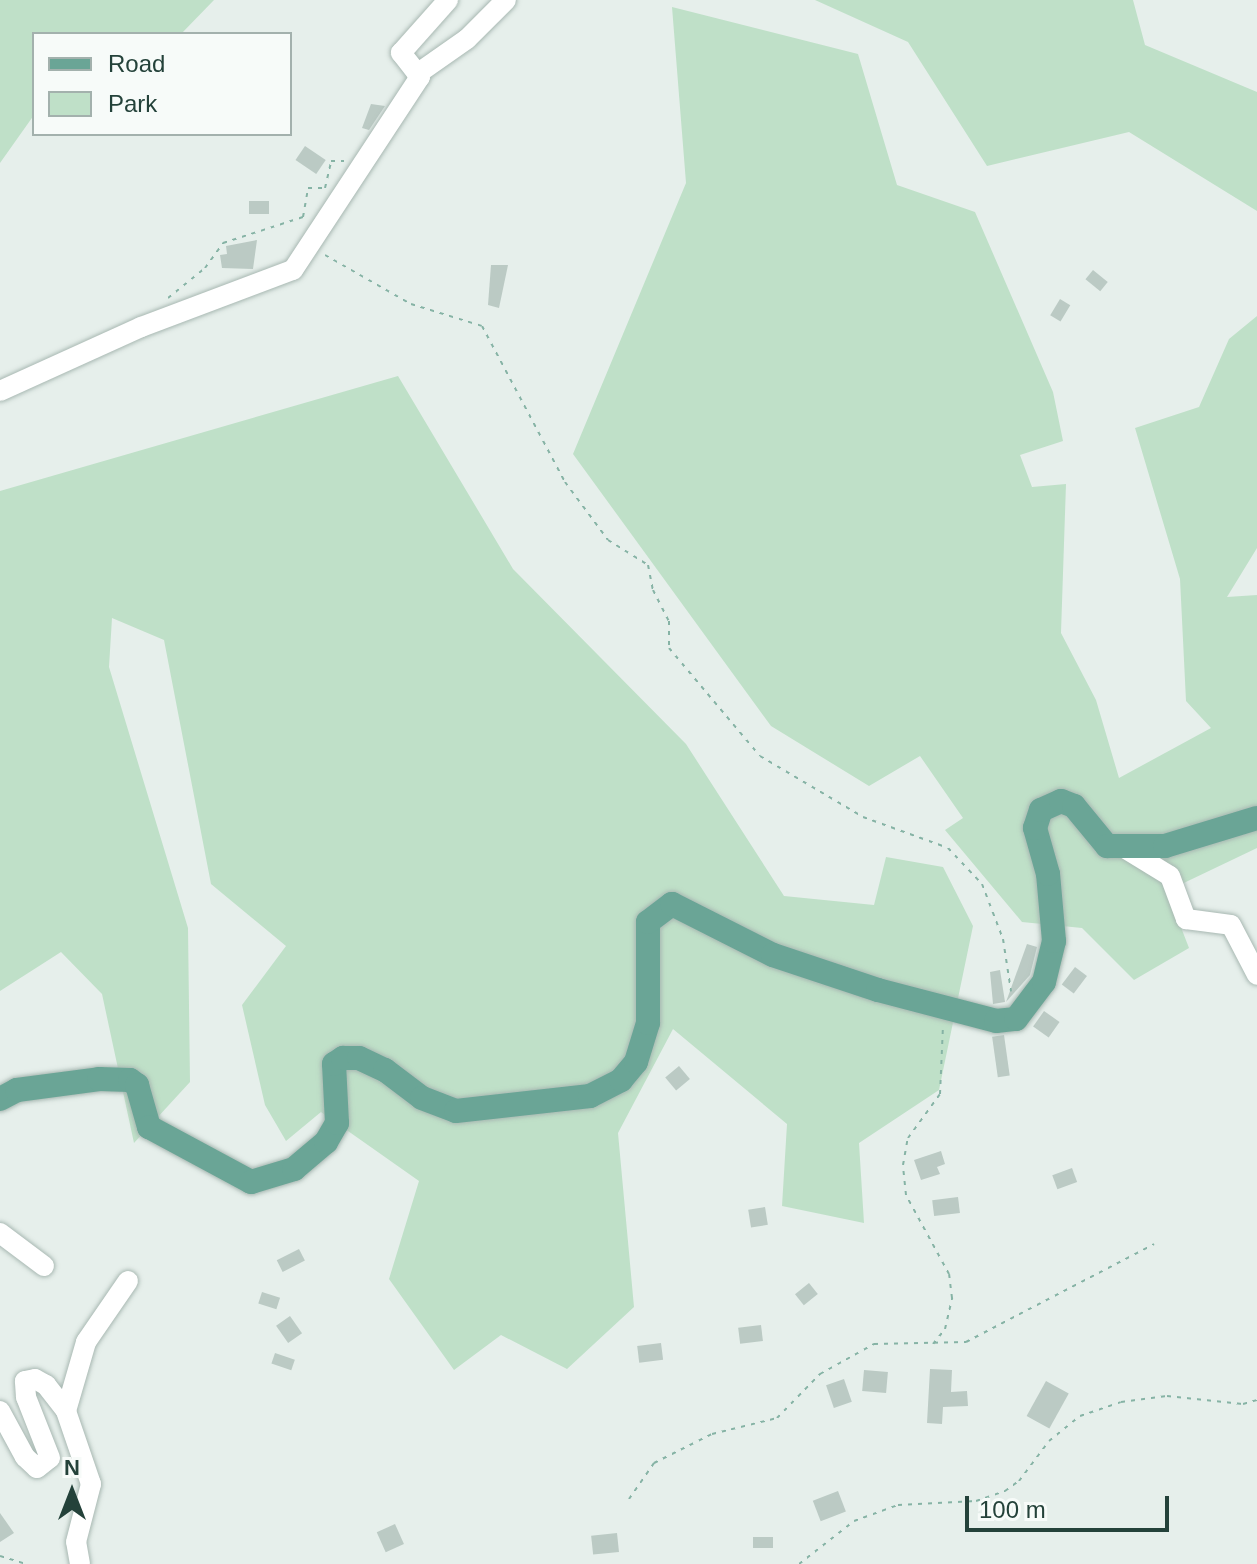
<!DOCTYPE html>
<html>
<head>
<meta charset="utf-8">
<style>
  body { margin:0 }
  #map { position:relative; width:1257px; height:1564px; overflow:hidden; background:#e6efeb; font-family:Helvetica,sans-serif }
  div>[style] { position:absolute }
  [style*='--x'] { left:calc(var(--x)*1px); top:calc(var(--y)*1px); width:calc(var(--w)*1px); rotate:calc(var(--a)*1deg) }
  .green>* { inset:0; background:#bfe0c8 }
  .building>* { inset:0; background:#bbcac4; transform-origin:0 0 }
  .path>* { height:2px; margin-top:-1px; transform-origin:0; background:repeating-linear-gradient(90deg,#86b3a5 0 4px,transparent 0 10px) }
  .roads { filter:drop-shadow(0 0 2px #a8b8b2) drop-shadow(0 0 2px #a8b8b2) }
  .minor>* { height:20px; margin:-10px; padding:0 10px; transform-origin:10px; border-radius:10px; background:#fff }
  .major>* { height:24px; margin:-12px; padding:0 12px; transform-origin:12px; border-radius:12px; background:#6aa596 }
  span { translate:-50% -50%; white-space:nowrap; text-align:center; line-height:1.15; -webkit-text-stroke:8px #f7fbf9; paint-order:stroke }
  .legend { position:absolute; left:32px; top:32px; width:260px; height:104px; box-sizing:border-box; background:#f7fbf9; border:2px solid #a3b1ad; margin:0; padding:10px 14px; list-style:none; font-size:24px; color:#24423a }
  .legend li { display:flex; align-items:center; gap:16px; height:40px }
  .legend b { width:40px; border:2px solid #a3b1ad }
  .north { position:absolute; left:32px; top:1452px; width:80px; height:80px; -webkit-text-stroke:6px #f7fbf9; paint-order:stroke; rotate:0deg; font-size:22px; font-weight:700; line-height:32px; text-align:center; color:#24423a }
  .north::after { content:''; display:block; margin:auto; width:28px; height:36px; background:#24423a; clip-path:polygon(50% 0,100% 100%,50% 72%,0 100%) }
  .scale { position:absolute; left:965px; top:1496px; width:204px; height:36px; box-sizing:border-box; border:4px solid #24423a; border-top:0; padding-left:10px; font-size:24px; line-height:28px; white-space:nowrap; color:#24423a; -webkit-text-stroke:6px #f7fbf9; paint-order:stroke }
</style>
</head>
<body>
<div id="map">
  <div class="green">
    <i style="clip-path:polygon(0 0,214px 0,181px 34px,34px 34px,34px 115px,0 163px)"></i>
    <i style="clip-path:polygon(815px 0,1133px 0,1145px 45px,1257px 92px,1257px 211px,1129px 132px,987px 166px,908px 42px)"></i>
    <i style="clip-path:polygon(672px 7px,858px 54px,897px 185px,975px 212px,1053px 392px,1063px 441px,1020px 455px,1032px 487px,1066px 484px,1061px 633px,1096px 700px,1119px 778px,1211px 728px,1186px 701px,1180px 579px,1135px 428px,1199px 407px,1229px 339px,1257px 316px,1257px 548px,1227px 597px,1257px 595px,1257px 848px,1167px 891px,1189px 948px,1134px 980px,1082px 928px,1022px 922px,945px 830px,963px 818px,920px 756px,869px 786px,771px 726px,573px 454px,686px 183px)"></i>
    <i style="clip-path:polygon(398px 376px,513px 569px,686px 744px,784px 896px,874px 905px,886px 857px,943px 867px,973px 926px,939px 1090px,859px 1143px,864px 1223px,782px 1206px,787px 1124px,673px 1029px,618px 1133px,634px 1307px,567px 1369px,501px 1335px,454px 1370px,389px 1279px,419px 1181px,321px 1112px,286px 1141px,265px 1105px,242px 1005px,286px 946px,211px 884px,164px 640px,112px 618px,109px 667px,188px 928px,190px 1082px,134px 1143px,102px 994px,61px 952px,0 991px,0 491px)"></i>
  </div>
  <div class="building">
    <i style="clip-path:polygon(371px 104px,385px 106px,369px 130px,362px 128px)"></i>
    <i style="left:305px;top:146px;width:25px;height:17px;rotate:34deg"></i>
    <i style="left:249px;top:201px;width:20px;height:13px"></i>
    <i style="clip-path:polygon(257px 240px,253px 269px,222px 268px,220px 255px,227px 254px,226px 246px)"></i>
    <i style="clip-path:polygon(491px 265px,508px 265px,499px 308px,488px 305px)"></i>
    <i style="left:1093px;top:270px;width:19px;height:12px;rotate:39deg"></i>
    <i style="left:1060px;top:299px;width:12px;height:19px;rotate:31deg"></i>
    <i style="clip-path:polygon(1027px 944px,1037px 947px,1030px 975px,1006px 1002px)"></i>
    <i style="left:1075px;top:967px;width:15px;height:22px;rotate:37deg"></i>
    <i style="clip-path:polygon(1000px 970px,1005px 1002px,993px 1004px,990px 972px)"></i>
    <i style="left:1044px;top:1011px;width:19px;height:19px;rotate:35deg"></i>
    <i style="left:1004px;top:1035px;width:41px;height:12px;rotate:82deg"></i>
    <i style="left:679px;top:1066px;width:17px;height:18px;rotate:50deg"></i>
    <i style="clip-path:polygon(941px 1151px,945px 1164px,937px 1167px,940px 1174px,921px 1180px,914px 1160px)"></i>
    <i style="left:1072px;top:1168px;width:15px;height:21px;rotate:70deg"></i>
    <i style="left:958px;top:1197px;width:16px;height:26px;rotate:83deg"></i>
    <i style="left:765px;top:1207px;width:18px;height:17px;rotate:81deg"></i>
    <i style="left:299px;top:1249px;width:13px;height:25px;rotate:63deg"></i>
    <i style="left:809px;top:1283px;width:14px;height:18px;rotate:51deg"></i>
    <i style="left:262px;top:1292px;width:19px;height:12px;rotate:18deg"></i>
    <i style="left:290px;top:1316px;width:21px;height:17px;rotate:55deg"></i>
    <i style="left:761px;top:1325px;width:16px;height:23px;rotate:83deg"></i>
    <i style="left:661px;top:1343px;width:17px;height:24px;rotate:83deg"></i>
    <i style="left:275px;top:1353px;width:21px;height:11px;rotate:19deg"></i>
    <i style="clip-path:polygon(930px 1369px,952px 1370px,951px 1392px,967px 1391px,968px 1406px,943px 1407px,942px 1424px,927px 1423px)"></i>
    <i style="left:864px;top:1370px;width:24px;height:21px;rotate:5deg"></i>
    <i style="left:844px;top:1379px;width:24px;height:19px;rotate:71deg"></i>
    <i style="left:1046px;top:1381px;width:26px;height:40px;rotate:29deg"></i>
    <i style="left:838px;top:1491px;width:22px;height:27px;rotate:69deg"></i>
    <i style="clip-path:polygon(0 1513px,14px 1533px,0 1542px)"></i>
    <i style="left:395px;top:1524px;width:22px;height:20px;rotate:66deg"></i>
    <i style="left:617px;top:1533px;width:19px;height:26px;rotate:84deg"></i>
    <i style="left:753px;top:1537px;width:20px;height:11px"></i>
  </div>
  <div class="path">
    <i style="--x:325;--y:255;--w:99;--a:29.7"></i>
    <i style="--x:411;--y:304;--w:74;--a:17.2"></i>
    <i style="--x:482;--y:326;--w:177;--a:62"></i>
    <i style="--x:565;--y:482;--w:72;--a:53.4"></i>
    <i style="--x:608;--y:540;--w:47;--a:32"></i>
    <i style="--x:648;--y:565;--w:25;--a:79"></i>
    <i style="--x:653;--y:590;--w:35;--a:63"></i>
    <i style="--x:669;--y:621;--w:27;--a:90"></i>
    <i style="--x:669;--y:648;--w:141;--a:49.9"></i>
    <i style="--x:760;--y:756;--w:120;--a:30.6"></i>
    <i style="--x:863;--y:817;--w:90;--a:20"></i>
    <i style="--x:948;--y:848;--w:50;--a:46.6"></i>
    <i style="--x:982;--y:884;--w:59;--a:69.1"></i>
    <i style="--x:1003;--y:939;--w:53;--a:81.3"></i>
    <i style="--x:168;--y:298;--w:48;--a:-39"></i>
    <i style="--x:205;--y:268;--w:31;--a:-54"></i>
    <i style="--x:223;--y:243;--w:84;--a:-18"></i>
    <i style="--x:303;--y:217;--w:29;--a:-80"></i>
    <i style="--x:308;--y:188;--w:17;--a:0"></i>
    <i style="--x:325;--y:188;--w:28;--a:-77"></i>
    <i style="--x:331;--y:161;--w:13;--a:0"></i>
    <i style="--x:933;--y:1344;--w:19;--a:-51"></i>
    <i style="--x:945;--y:1329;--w:32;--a:-77"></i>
    <i style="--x:952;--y:1298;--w:24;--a:-97"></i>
    <i style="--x:949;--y:1274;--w:90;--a:-118.6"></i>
    <i style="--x:906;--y:1195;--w:30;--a:-96"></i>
    <i style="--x:903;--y:1165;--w:27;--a:-80"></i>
    <i style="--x:908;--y:1138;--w:54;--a:-54"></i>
    <i style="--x:940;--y:1094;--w:68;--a:-87.5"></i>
    <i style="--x:629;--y:1499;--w:44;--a:-55.2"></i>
    <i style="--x:654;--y:1463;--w:65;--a:-26.6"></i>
    <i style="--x:712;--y:1434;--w:67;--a:-13.8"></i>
    <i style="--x:777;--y:1418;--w:62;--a:-45.7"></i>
    <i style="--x:820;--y:1374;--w:62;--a:-29.1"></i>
    <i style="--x:874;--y:1344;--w:92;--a:-1.2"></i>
    <i style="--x:966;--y:1342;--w:212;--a:-27.5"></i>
    <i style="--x:0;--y:1556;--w:27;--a:17"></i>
    <i style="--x:799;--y:1564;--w:70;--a:-38"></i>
    <i style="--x:854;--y:1521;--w:47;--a:-20"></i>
    <i style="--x:898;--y:1505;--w:78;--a:-2.9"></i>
    <i style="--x:976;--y:1501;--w:31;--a:-19"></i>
    <i style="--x:1005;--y:1491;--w:17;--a:-36"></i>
    <i style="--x:1019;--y:1481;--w:50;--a:-53.1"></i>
    <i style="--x:1049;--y:1441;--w:40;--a:-39"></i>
    <i style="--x:1080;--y:1416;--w:43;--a:-18.9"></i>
    <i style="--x:1121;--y:1402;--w:46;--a:-7.4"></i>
    <i style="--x:1167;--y:1396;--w:76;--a:6"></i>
    <i style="--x:1243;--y:1404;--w:15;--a:-16"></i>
  </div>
  <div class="roads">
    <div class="minor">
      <i style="--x:417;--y:74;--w:61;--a:-35"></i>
      <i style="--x:467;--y:39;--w:55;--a:-45"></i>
      <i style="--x:0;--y:391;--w:155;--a:-24.4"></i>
      <i style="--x:141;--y:327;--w:162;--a:-20.6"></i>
      <i style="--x:293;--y:270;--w:231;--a:-56.7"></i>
      <i style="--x:420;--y:77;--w:31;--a:-128"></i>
      <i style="--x:401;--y:53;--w:71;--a:-48.4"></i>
      <i style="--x:1121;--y:846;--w:57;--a:31.5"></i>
      <i style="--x:1170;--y:876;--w:46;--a:69.6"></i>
      <i style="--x:1186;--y:919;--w:45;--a:7.6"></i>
      <i style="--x:1231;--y:925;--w:56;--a:62.5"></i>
      <i style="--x:0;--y:1233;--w:55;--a:36.9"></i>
      <i style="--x:0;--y:1411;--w:52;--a:61.5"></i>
      <i style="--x:25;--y:1457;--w:16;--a:43"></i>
      <i style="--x:37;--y:1468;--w:16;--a:-38"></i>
      <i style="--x:50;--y:1458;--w:66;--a:-111.5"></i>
      <i style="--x:26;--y:1397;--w:16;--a:-94"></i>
      <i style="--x:25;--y:1381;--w:10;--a:-11"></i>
      <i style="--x:35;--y:1379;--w:13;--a:29"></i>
      <i style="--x:46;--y:1385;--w:33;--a:52"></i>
      <i style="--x:80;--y:1564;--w:22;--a:-100"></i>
      <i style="--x:76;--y:1542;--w:60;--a:-75.5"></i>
      <i style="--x:91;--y:1484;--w:77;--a:-108.9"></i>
      <i style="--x:66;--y:1411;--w:72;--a:-73.8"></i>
      <i style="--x:86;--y:1342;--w:74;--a:-55.5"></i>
    </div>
    <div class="major">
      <i style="--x:0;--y:1099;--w:19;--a:-28"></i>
      <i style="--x:17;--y:1090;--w:83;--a:-7.6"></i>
      <i style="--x:99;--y:1079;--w:31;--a:2"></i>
      <i style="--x:130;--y:1080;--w:9;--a:36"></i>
      <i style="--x:137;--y:1085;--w:44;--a:74.1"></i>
      <i style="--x:149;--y:1127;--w:116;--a:28.3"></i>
      <i style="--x:251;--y:1182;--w:45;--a:-16.8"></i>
      <i style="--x:294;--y:1169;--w:42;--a:-40.2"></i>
      <i style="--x:326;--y:1142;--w:22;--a:-60"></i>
      <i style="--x:337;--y:1123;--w:59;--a:-92.9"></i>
      <i style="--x:334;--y:1064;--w:11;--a:-34"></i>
      <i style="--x:343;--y:1058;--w:16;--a:0"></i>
      <i style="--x:359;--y:1058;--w:29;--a:25"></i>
      <i style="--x:385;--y:1070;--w:46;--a:37.1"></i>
      <i style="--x:422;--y:1098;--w:36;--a:21"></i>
      <i style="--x:456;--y:1111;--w:135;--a:-6.4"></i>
      <i style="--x:590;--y:1096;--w:35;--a:-27"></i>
      <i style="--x:621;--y:1080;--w:23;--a:-50"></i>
      <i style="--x:636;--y:1062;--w:41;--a:-72.9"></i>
      <i style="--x:648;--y:1023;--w:101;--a:-90"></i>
      <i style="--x:648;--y:922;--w:30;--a:-37"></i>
      <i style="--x:672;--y:904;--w:113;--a:26.8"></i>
      <i style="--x:773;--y:955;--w:111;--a:18.4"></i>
      <i style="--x:878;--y:990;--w:122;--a:14.7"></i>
      <i style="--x:996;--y:1021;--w:20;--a:-6"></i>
      <i style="--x:1016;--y:1019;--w:46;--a:-52.9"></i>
      <i style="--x:1044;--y:982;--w:42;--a:-76.3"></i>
      <i style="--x:1054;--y:941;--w:67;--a:-95.1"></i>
      <i style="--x:1048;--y:874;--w:48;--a:-105.8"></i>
      <i style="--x:1035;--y:828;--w:19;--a:-72"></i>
      <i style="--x:1041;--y:810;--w:22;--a:-24"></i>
      <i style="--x:1061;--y:801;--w:14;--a:21"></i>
      <i style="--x:1074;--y:806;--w:52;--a:50.5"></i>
      <i style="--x:1107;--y:846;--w:58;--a:0"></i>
      <i style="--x:1165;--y:846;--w:96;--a:-16.9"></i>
    </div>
  </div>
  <ul class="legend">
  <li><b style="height:10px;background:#6aa596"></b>Road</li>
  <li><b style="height:22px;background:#bfe0c8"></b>Park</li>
  </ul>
  <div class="north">N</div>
  <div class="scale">100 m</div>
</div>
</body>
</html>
